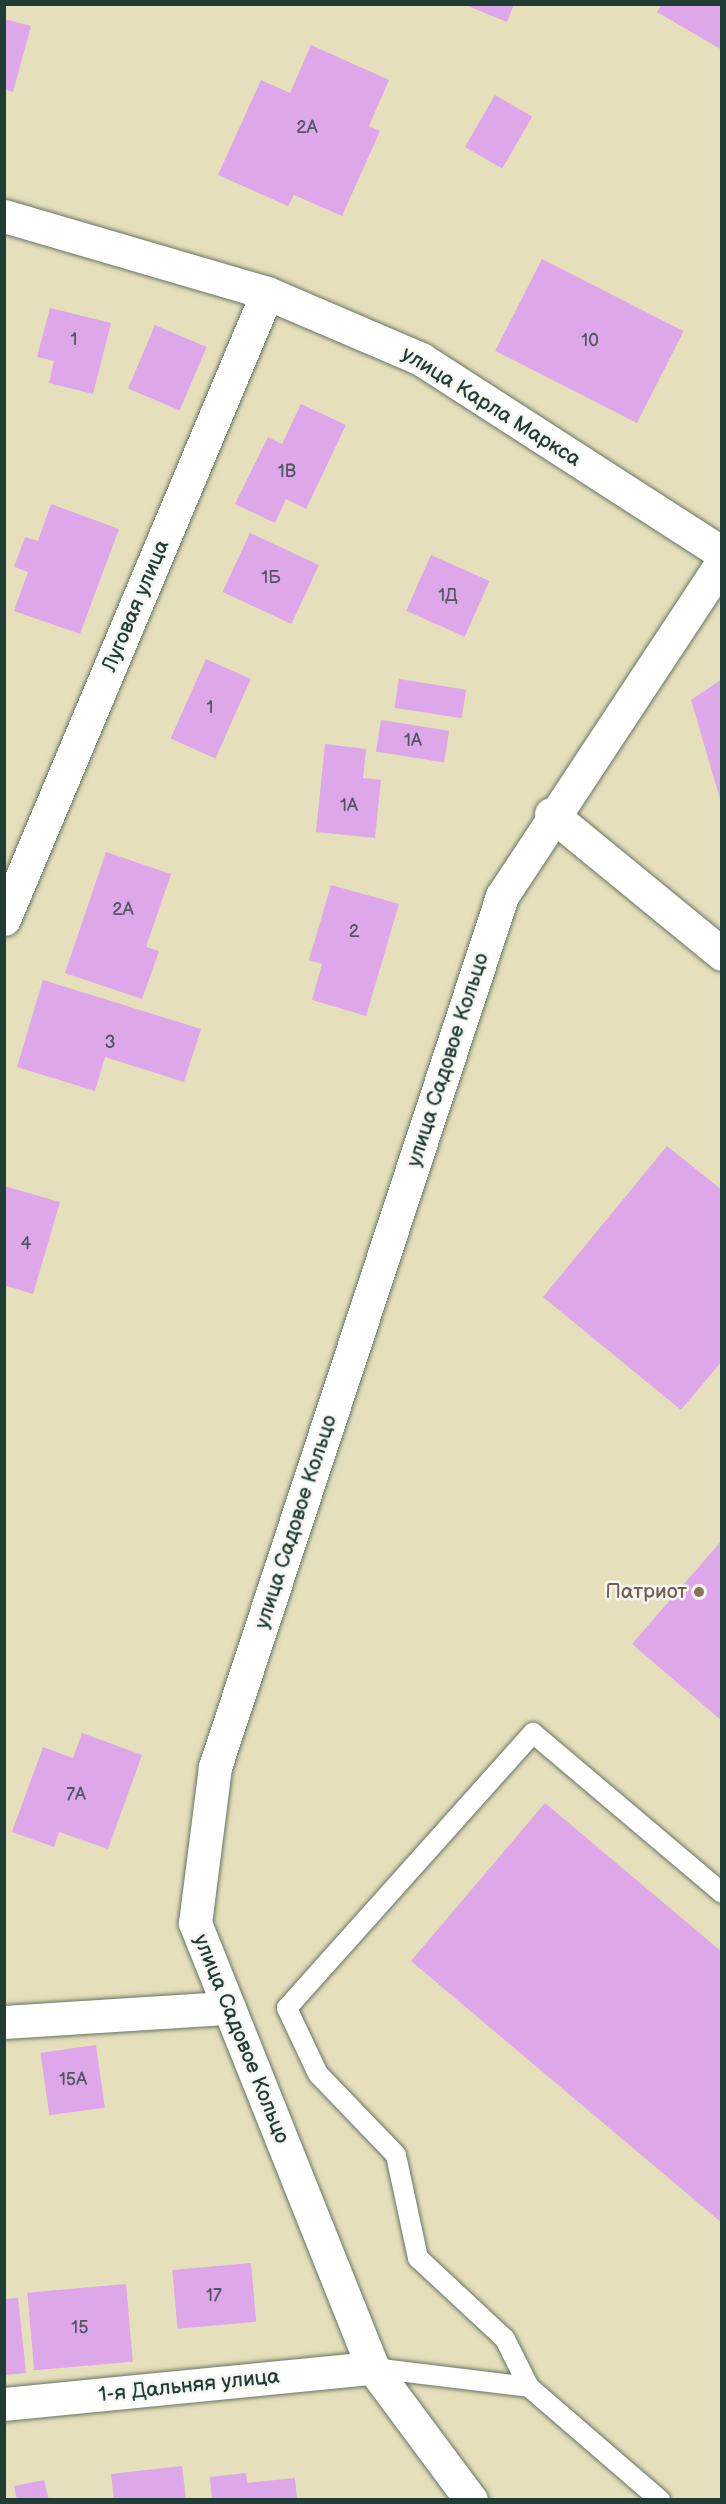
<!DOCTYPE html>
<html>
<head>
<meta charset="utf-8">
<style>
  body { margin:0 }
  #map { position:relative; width:726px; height:2504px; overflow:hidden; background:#e6dfbb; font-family:"Balsamiq Sans",sans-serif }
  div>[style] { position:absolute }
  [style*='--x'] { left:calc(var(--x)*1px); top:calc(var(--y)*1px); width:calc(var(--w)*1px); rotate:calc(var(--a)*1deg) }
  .building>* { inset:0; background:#dea7e9; transform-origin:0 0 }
  .roads { filter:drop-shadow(0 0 2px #657663) drop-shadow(0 0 2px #657663) }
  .lane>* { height:20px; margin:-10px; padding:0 10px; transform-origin:10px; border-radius:10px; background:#fff }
  .street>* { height:33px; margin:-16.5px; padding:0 16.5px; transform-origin:16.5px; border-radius:16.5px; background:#fff }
  .dots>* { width:16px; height:16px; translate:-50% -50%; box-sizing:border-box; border:3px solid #f6f6f2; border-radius:50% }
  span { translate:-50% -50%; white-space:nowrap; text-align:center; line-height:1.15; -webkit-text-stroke:5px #f6f6f2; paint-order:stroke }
  .number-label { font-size:18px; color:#4f5861 }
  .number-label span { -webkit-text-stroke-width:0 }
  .street-label { font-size:21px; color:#1f3d34 }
  .education-label { font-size:21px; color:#785e54 }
  .right { translate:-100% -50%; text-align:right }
  .frame { position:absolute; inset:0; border:6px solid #1f3d34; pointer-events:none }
</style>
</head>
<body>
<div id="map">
  <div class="building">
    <i style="clip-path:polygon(463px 4px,514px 4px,507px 22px)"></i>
    <i style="clip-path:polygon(662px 4px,722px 4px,722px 50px,657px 12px)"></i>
    <i style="clip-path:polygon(4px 19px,31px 26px,13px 92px,4px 89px)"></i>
    <i style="clip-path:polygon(311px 45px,389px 80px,369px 126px,380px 131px,342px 216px,294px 195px,288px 206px,218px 175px,261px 80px,290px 93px)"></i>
    <i style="left:495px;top:95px;width:43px;height:60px;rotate:30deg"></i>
    <i style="left:542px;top:259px;width:159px;height:103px;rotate:27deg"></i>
    <i style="clip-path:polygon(50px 308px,111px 323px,93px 394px,49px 383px,54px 361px,37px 357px)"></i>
    <i style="left:155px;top:325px;width:56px;height:69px;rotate:23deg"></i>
    <i style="clip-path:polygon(301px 404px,346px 425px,306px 509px,286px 499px,275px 523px,235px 504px,268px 437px,282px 444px)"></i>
    <i style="clip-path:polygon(51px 504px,119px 529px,80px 634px,14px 611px,28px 572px,14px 567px,25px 537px,38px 541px)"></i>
    <i style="left:250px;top:533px;width:76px;height:65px;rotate:25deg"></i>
    <i style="left:431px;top:555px;width:64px;height:61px;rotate:24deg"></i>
    <i style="left:206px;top:659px;width:49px;height:87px;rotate:24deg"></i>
    <i style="left:399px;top:679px;width:68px;height:29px;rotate:9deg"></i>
    <i style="clip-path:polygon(722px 679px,722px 802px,721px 802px,691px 700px)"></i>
    <i style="left:381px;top:720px;width:69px;height:32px;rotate:9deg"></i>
    <i style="clip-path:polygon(325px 744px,366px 749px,363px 778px,381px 780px,375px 838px,316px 832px)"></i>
    <i style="clip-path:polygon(106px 852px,171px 874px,146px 947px,159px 951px,142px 999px,65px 973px)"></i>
    <i style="clip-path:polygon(331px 885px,399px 904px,366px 1016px,312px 1000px,322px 964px,309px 960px)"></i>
    <i style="clip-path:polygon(43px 980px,201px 1029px,184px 1082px,105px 1057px,95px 1091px,17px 1067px)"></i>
    <i style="clip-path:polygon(667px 1146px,722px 1190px,722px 1361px,681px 1410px,543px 1297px)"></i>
    <i style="clip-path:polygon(4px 1186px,60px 1202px,33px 1294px,4px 1285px)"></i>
    <i style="clip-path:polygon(722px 1540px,722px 1721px,632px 1644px)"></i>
    <i style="clip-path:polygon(82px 1733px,142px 1755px,108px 1849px,59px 1832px,54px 1847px,12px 1832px,43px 1747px,73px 1758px)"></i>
    <i style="clip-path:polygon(545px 1803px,722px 1952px,722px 2223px,411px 1961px)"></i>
    <i style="left:96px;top:2045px;width:63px;height:56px;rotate:82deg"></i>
    <i style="left:251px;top:2263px;width:59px;height:79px;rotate:85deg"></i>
    <i style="left:126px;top:2284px;width:78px;height:99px;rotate:85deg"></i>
    <i style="clip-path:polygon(18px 2298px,26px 2373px,4px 2375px,4px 2299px)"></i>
    <i style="clip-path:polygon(182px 2466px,186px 2500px,114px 2500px,111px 2474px)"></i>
    <i style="clip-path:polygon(246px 2473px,247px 2483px,295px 2478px,297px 2500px,212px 2500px,210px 2477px)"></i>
    <i style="clip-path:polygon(44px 2480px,49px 2500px,17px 2500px,14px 2486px)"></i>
  </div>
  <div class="roads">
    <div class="lane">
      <i style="--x:373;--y:2368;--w:157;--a:6.9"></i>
      <i style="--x:660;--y:2500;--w:173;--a:-139.2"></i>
      <i style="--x:529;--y:2387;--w:54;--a:-116.6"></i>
      <i style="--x:505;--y:2339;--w:119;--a:-137"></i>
      <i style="--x:418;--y:2258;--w:105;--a:-102.1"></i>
      <i style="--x:396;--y:2155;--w:112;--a:-133.9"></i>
      <i style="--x:318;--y:2074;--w:73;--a:-115.2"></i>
      <i style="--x:287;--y:2008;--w:369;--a:-48.2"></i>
      <i style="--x:533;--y:1733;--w:248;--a:40.2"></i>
    </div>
    <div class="street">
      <i style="--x:4;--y:216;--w:274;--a:16.3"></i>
      <i style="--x:267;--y:293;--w:168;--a:23.2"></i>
      <i style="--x:421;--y:359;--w:358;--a:32.8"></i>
      <i style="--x:551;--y:814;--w:221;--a:39.3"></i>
      <i style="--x:4;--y:919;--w:679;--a:-67.21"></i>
      <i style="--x:4;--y:2022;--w:225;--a:-3.6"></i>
      <i style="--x:4;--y:2404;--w:371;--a:-5.6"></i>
      <i style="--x:471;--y:2500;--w:164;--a:-126.6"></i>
      <i style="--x:373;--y:2368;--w:479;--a:-111.8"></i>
      <i style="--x:195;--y:1923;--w:157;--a:-82.7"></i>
      <i style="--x:215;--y:1767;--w:917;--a:-71.76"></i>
      <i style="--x:502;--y:896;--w:400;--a:-56.6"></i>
    </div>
  </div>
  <div class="dots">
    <i style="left:699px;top:1592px;background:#8d6e63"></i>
  </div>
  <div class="number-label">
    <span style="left:307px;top:128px">2А</span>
    <span style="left:74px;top:340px">1</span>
    <span style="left:590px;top:341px">10</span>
    <span style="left:287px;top:472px">1В</span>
    <span style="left:271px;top:578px">1Б</span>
    <span style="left:448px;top:596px">1Д</span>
    <span style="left:210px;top:708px">1</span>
    <span style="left:413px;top:741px">1А</span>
    <span style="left:349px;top:806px">1А</span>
    <span style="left:123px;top:910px">2А</span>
    <span style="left:354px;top:932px">2</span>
    <span style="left:110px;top:1043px">3</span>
    <span style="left:26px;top:1244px">4</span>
    <span style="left:76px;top:1795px">7А</span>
    <span style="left:73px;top:2080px">15А</span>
    <span style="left:214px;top:2296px">17</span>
    <span style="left:80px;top:2328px">15</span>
  </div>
  <div class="street-label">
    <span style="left:491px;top:407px;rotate:32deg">улица Карла Маркса</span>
    <span style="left:136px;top:606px;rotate:-67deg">Луговая улица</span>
    <span style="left:448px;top:1060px;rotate:-72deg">улица Садовое Кольцо</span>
    <span style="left:296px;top:1522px;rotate:-72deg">улица Садовое Кольцо</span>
    <span style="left:241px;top:2039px;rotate:68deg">улица Садовое Кольцо</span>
    <span style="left:189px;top:2386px;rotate:-6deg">1-я Дальняя улица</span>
  </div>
  <div class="education-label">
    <span class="right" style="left:687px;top:1592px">Патриот</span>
  </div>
  <div class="frame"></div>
</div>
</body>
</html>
